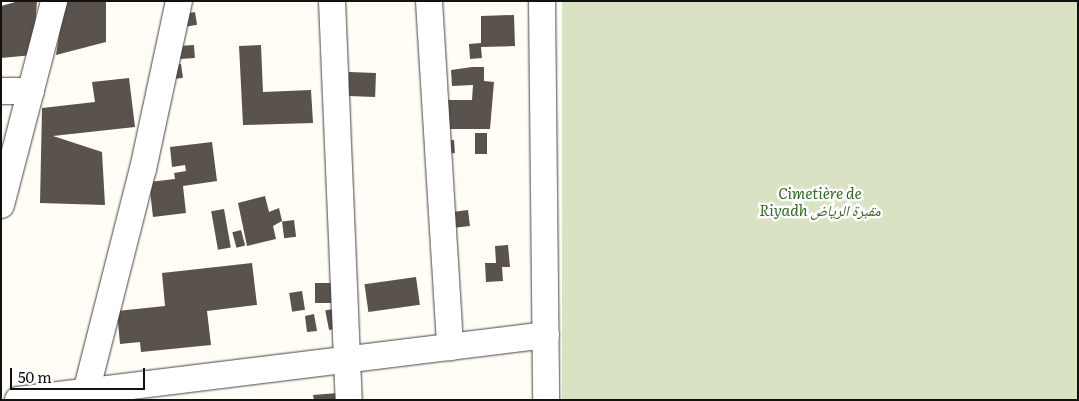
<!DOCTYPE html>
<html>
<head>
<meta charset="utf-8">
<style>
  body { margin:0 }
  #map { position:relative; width:1079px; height:401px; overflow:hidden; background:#fffdf5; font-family:Literata,"Noto Naskh Arabic",serif }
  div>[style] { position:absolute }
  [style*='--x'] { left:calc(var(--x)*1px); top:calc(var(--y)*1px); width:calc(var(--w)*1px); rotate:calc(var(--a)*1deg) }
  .cemetery>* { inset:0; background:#d9e3c4; transform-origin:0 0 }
  .building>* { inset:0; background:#5a524d; transform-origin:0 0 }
  .roads { filter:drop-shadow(0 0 1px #444) drop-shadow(0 0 1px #444) }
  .minor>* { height:26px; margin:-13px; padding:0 13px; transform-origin:13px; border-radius:13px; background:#fff }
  span { translate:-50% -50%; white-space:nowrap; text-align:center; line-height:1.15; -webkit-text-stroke:5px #fff; paint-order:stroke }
  .park-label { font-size:15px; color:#2f6b1f; font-style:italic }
  .frame { position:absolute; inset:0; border:2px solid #111; pointer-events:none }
  .scale { position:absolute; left:10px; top:368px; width:135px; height:22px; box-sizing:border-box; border:2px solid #111; border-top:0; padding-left:6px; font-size:15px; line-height:18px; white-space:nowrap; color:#111; -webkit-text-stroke:4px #fff; paint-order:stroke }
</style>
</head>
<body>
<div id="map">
  <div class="cemetery">
    <i style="left:562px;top:1px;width:516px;height:399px"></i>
  </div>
  <div class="building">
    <i style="clip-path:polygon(19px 1px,37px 1px,33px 55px,1px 58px,1px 6px)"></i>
    <i style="clip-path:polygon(64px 1px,106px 1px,106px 42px,56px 55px)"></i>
    <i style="left:195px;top:12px;width:13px;height:12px;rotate:81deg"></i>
    <i style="clip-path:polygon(514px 15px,515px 46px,481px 47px,482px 58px,470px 59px,469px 44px,481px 43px,481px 16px)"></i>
    <i style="left:194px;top:45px;width:13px;height:15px;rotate:86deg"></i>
    <i style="clip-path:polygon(261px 45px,263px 92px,311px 90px,313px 123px,243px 125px,239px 46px)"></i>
    <i style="left:181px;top:64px;width:14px;height:12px;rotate:82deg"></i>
    <i style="clip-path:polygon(472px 67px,484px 67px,484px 81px,494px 82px,490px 129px,439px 129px,439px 100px,472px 100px,473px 85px,452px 86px,451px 70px)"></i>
    <i style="left:349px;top:72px;width:27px;height:24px;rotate:2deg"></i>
    <i style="clip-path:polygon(129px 78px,135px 127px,53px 136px,102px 152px,105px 205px,40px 203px,42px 108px,95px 102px,92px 82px)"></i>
    <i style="left:475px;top:133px;width:12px;height:21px"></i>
    <i style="left:454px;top:140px;width:13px;height:14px;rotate:86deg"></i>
    <i style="clip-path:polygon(212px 142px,217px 181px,183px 186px,186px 213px,153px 217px,149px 182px,175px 179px,174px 173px,186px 171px,185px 165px,172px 167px,170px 147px)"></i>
    <i style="clip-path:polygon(265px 196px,269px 212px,279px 208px,282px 221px,273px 226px,276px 239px,247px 246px,238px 203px)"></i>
    <i style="left:224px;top:209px;width:39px;height:13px;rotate:80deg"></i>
    <i style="left:468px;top:210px;width:16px;height:16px;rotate:83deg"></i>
    <i style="left:294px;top:220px;width:17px;height:12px;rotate:83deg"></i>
    <i style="left:241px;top:230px;width:16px;height:9px;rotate:75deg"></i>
    <i style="clip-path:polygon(508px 245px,510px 267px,502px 267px,503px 281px,486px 282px,485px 263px,496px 263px,495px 246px)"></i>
    <i style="clip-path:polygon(252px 263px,257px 305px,207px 311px,211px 345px,141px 352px,140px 342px,120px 344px,117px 311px,165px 306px,162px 273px)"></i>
    <i style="left:416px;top:277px;width:28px;height:52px;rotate:82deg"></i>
    <i style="left:315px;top:283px;width:16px;height:20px"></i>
    <i style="left:302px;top:291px;width:19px;height:13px;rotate:81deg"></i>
    <i style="left:338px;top:308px;width:20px;height:13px;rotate:79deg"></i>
    <i style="clip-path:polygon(314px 314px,317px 331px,307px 332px,305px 316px)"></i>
    <i style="clip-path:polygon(338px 393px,339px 400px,314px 400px,313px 395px)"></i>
  </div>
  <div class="roads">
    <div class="minor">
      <i style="--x:332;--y:1;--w:399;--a:87.6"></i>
      <i style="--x:429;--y:1;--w:347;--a:86.5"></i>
      <i style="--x:542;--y:1;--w:399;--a:89.4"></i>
      <i style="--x:1;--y:91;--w:30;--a:0"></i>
      <i style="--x:1;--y:205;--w:211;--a:-75.4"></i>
      <i style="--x:18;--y:400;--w:532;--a:-7.02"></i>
      <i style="--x:89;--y:400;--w:9;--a:-111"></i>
      <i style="--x:86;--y:392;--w:230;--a:-75.7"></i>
      <i style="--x:143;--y:169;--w:172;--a:-77.9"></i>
    </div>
  </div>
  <div class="park-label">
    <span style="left:820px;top:201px">Cimetière de<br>Riyadh مقبرة الرياض</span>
  </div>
  <div class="frame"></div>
  <div class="scale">50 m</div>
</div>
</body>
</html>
